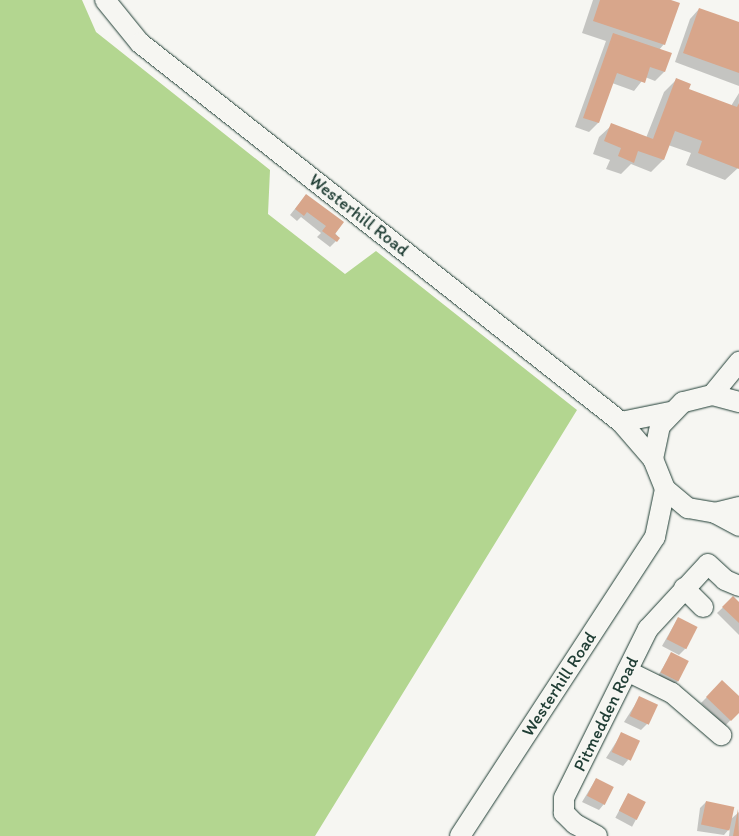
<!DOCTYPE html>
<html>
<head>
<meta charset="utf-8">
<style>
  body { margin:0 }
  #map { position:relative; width:739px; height:836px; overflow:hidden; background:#f6f6f2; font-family:Itim,sans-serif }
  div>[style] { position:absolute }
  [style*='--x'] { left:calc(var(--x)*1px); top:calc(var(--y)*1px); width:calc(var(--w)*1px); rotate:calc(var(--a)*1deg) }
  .green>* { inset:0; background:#b3d690 }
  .shadow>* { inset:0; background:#0003; transform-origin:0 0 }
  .building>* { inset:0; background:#d8a68b; transform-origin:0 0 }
  .roads { filter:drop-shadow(0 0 1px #1f3d34) drop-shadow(0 0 1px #1f3d34) }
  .minor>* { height:20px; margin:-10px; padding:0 10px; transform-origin:10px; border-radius:10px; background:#f6f6f2 }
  span { translate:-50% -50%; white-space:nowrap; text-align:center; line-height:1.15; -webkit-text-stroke:4px #f6f6f2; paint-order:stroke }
  .street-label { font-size:18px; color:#1f3d34 }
</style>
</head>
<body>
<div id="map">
  <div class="green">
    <i style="clip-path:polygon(0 0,82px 0,96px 32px,270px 170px,268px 214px,345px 274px,376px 251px,577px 410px,315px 836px,0 836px)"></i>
  </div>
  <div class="shadow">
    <i style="clip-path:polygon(593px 0,667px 0,664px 44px,659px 50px,670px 54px,664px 72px,655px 81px,645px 77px,634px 91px,612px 83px,598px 123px,589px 132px,575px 127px,606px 41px,582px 33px)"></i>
    <i style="clip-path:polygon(699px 9px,739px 24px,739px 86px,675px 62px,690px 19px)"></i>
    <i style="clip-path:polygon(676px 80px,688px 90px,731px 106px,739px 93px,738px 168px,725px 180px,686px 165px,691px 153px,668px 145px,663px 160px,651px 172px,631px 164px,621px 174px,606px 169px,610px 160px,593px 154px,599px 137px,612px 125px,646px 138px,664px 92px)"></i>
    <i style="clip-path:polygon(306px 195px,339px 238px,330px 247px,317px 237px,321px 233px,301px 217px,297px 221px,290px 215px)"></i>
    <i style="clip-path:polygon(733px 598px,739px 604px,739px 635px,717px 613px)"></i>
    <i style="clip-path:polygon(678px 618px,685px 649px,679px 655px,662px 646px)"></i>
    <i style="clip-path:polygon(671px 654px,678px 681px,672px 687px,656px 679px)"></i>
    <i style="clip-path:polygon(722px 682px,739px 698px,739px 711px,725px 726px,701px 703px)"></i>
    <i style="clip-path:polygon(640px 697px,647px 724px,641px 730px,624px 722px)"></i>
    <i style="clip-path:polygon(622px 733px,628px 760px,623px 766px,606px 758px)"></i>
    <i style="clip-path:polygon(596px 779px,604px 804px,599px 810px,582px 802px)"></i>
    <i style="left:628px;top:794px;width:19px;height:27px;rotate:28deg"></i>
    <i style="clip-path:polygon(706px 802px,731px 819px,739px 812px,739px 836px,729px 836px,730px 828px,724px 835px,697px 831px,700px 808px)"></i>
  </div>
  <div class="building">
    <i style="clip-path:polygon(600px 0,671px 0,680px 3px,665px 45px,593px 21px)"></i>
    <i style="clip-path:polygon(699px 8px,739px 22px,739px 73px,683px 53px)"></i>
    <i style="clip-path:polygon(613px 33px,672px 53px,665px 72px,650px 67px,645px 83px,617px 73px,599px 123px,583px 118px)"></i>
    <i style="clip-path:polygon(676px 78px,691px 84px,689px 89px,737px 107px,739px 103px,739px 169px,698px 153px,702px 141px,675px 131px,664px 160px,638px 151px,634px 163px,618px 156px,621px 148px,604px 141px,611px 123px,653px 139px)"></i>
    <i style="clip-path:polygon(306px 194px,344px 222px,335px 234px,340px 238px,337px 242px,322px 231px,326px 226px,307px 212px,304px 216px,295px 209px)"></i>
    <i style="clip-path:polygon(733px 596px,739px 602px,739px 623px,722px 607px)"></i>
    <i style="left:678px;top:617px;width:22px;height:25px;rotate:27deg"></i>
    <i style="left:671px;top:652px;width:20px;height:23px;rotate:27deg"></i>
    <i style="clip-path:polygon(722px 680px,739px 696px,739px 713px,731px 721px,706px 697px)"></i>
    <i style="left:639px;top:696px;width:21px;height:22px;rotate:25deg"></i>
    <i style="left:621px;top:732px;width:21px;height:22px;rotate:25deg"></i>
    <i style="left:596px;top:778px;width:20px;height:20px;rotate:27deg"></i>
    <i style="left:628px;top:793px;width:20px;height:20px;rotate:27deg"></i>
    <i style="left:706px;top:801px;width:29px;height:24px;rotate:12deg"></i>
    <i style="clip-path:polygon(738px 809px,739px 836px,733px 836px)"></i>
  </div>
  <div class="roads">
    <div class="minor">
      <i style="--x:105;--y:0;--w:55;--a:50.9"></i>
      <i style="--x:140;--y:43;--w:612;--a:38.24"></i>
      <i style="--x:621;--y:422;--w:49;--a:49.1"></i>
      <i style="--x:712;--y:395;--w:43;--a:-50.7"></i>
      <i style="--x:739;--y:402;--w:28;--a:-165"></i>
      <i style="--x:712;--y:395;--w:30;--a:166"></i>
      <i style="--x:683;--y:402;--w:33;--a:134"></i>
      <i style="--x:660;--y:426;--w:34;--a:102"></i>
      <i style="--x:653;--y:459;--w:32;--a:68"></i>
      <i style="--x:665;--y:489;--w:30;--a:40"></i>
      <i style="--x:688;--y:508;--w:27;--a:10"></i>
      <i style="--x:715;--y:513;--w:25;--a:-14"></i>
      <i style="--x:621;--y:422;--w:50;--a:-11.5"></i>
      <i style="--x:715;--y:513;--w:27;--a:28"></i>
      <i style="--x:684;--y:588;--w:27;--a:45"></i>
      <i style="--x:627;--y:671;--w:50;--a:26.1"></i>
      <i style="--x:672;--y:693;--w:65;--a:40.6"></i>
      <i style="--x:460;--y:836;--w:357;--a:-56.9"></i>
      <i style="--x:655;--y:537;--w:49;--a:-78.2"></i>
      <i style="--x:597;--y:836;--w:25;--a:-151"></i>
      <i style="--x:575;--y:824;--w:16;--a:-135"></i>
      <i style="--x:564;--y:813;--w:15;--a:-90"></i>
      <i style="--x:564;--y:798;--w:189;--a:-63.6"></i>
      <i style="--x:648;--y:629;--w:88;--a:-47.3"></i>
      <i style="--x:708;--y:564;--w:23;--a:43"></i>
      <i style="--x:725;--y:580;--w:15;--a:23"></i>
    </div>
  </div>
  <div class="street-label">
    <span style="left:359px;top:215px;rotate:38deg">Westerhill Road</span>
    <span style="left:559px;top:684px;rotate:-57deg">Westerhill Road</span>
    <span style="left:606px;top:714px;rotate:-64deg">Pitmedden Road</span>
  </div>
</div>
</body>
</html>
